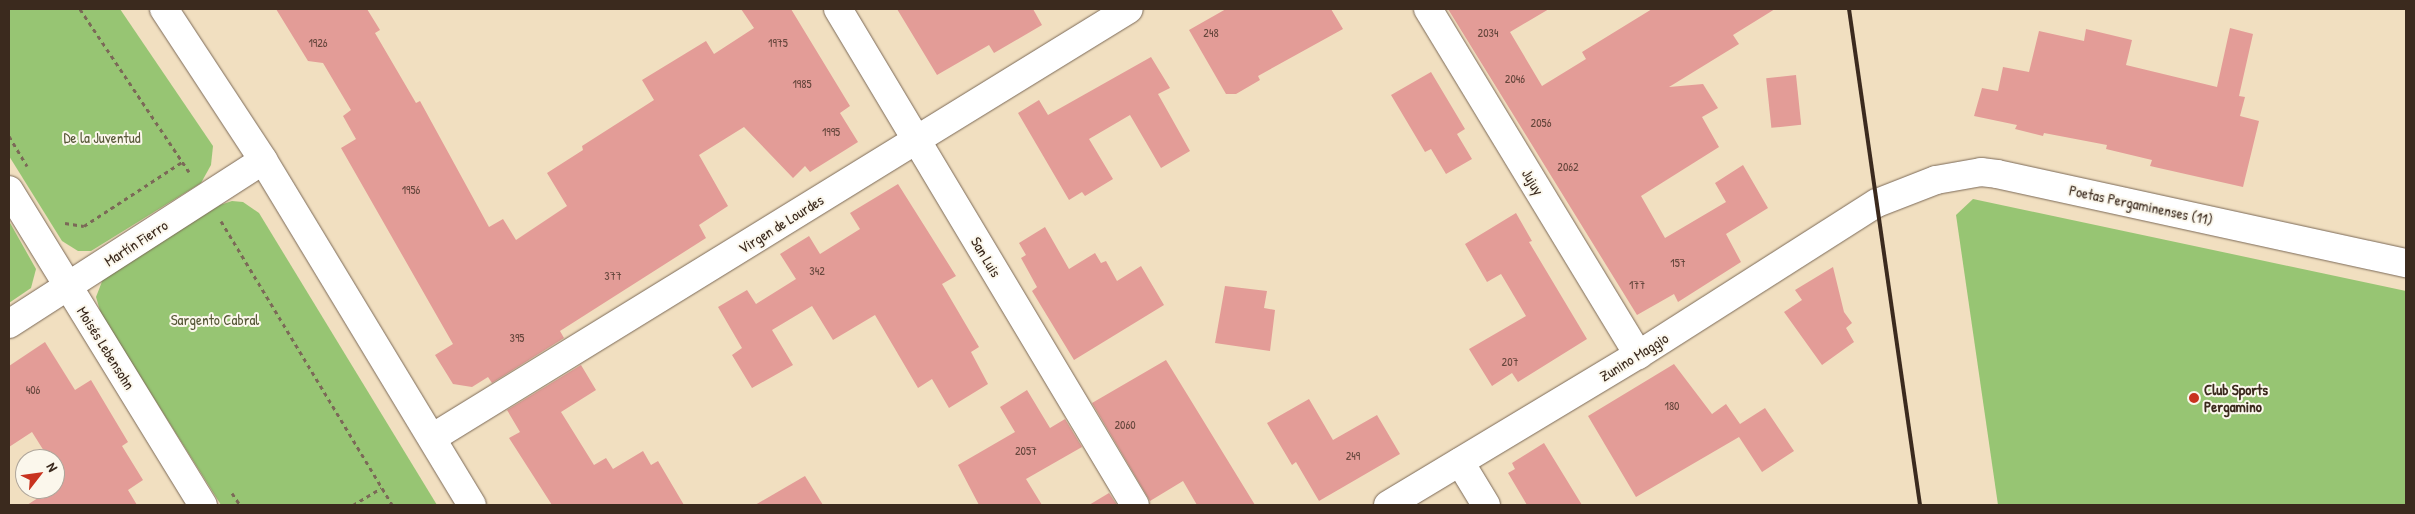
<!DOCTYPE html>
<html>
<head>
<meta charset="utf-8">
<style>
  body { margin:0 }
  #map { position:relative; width:2415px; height:514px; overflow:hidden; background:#f1dfc0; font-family:"Patrick Hand",sans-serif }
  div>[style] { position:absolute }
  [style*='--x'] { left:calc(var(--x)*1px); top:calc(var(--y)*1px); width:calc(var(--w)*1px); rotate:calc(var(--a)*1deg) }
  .green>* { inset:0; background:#97c573 }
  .building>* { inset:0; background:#e39c97; transform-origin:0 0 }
  .path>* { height:3px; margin-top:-1.5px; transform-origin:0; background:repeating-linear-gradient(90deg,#7b6957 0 4px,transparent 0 8px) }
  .roads { filter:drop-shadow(0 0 1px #7b6957) drop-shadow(0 0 1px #7b6957) }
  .street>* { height:28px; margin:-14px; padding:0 14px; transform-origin:14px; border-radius:14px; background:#fff }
  .primary>* { height:28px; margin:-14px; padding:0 14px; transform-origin:14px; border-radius:14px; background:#fff }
  .rail>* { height:4px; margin:-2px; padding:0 2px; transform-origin:2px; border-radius:2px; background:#3b2a1e }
  .dots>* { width:14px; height:14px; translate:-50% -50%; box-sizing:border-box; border:2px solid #fbf7ec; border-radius:50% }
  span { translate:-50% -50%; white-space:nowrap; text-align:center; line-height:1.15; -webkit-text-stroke:4px #fbf7ec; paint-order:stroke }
  .number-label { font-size:12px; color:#65463c }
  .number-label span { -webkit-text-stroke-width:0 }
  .park-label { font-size:15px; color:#575838 }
  .street-label { font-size:15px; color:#3b2a1e }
  .poi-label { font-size:15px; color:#3b2a1e; font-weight:700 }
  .left { translate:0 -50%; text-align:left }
  .frame { position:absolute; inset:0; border:10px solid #3b2a1e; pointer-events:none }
  .north { position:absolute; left:15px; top:449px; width:50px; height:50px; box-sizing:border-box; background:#fbf7ec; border:1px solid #aea59a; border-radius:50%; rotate:60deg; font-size:14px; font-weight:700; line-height:20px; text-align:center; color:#3b2a1e }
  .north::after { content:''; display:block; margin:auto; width:18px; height:22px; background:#c8321e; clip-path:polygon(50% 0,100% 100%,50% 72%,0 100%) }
</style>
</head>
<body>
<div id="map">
  <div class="green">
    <i style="clip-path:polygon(9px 9px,120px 9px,213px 146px,211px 165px,201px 183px,91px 251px,78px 251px,62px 241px,9px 156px)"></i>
    <i style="clip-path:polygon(1973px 199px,2406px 291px,2406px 505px,1998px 505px,1956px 215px)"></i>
    <i style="clip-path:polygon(232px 201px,243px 202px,259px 213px,437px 505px,221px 505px,101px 314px,96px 297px,103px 279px,220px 205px)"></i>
    <i style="clip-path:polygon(9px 221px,36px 269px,31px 288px,9px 303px)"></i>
  </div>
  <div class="building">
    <i style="clip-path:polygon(276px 9px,367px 9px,380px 30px,375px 33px,416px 103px,420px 101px,489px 227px,503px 219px,516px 240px,567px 206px,547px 173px,583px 150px,582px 146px,654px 100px,642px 80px,706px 41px,714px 54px,754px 28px,741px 9px,791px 9px,850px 106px,840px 113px,858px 142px,810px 172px,805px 166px,793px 178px,744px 127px,699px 155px,728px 206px,699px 225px,706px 238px,560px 331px,564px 338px,492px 383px,488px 377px,472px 387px,453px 384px,435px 355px,453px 344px,341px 148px,356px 139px,343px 116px,351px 110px,323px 63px,308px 61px)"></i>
    <i style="clip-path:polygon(897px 9px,1033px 9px,1042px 25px,994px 53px,989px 45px,937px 75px)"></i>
    <i style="clip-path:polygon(1226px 9px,1331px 9px,1343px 29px,1258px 76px,1260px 80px,1236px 94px,1226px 94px,1189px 30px)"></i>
    <i style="clip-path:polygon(1448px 9px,1549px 9px,1510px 32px,1542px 86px,1586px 59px,1582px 52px,1652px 9px,1775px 9px,1733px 35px,1739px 44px,1669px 87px,1703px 84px,1718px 108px,1702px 117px,1719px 147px,1641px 196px,1665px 238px,1726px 202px,1715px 183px,1743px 165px,1768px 208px,1726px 234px,1741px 262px,1678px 302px,1674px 294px,1637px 315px)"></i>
    <i style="clip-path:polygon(2230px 28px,2253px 34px,2239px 96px,2245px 97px,2240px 116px,2259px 121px,2243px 187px,2150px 166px,2152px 160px,2106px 149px,2107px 145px,2044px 133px,2043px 136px,2015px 129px,2017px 125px,1974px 116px,1982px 88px,1998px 91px,2003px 67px,2029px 72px,2039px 31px,2084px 41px,2086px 29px,2132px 40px,2126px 65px,2217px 87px)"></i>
    <i style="clip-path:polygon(1151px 57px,1170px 88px,1158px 94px,1190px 151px,1161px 168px,1130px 115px,1089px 139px,1113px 179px,1085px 196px,1082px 192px,1069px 200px,1018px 113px,1039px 100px,1048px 115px)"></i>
    <i style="clip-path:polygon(1431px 72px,1465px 129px,1457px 134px,1472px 159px,1446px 174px,1431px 149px,1425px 152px,1391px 95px)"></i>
    <i style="left:1796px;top:75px;width:50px;height:30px;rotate:84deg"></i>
    <i style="clip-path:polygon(898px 184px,956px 276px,942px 284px,979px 347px,971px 352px,988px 384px,949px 408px,932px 379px,918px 388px,875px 315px,833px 340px,812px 306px,772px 330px,793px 365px,752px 388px,732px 355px,742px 348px,718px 307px,747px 290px,756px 304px,796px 279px,780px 254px,809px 236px,820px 254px,860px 229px,850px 213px)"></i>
    <i style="clip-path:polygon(1516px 213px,1532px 241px,1529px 242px,1587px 339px,1518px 382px,1512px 373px,1492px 386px,1469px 349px,1526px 316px,1501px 274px,1487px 282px,1465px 244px)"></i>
    <i style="clip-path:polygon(1045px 227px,1069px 269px,1095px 253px,1101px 263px,1106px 261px,1117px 281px,1141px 266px,1164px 305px,1074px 360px,1032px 291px,1037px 287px,1021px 258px,1026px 255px,1019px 243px)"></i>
    <i style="clip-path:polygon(1833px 267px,1844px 312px,1852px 323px,1846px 328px,1854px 342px,1822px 365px,1784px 312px,1802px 300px,1795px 290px)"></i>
    <i style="clip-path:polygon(1225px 286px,1267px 291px,1264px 308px,1275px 310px,1270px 351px,1215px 343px)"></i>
    <i style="clip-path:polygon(45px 342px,75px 390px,91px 380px,128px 442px,122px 446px,143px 480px,128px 490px,137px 505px,27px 505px,63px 482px,55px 469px,55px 459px,49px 459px,32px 432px,9px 447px,9px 366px)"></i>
    <i style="clip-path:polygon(1166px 360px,1190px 399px,1255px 505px,1197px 505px,1183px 481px,1150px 501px,1092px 403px)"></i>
    <i style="clip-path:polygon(1674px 364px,1712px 414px,1726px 404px,1740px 424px,1765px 408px,1794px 451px,1762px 472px,1739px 437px,1636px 497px,1588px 416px)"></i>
    <i style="clip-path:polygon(581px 365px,596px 390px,561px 412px,594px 465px,606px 458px,613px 469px,643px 451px,651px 465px,658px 461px,684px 505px,552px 505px,509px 438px,520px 432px,507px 410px)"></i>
    <i style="clip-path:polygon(1027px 390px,1050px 428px,1065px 419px,1082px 447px,1026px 479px,1042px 505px,979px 505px,958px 465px,1015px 432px,1000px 407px)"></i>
    <i style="clip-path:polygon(1309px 399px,1333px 440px,1377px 415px,1400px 454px,1319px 501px,1296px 462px,1292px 465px,1267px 423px)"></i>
    <i style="clip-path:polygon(1544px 443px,1582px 505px,1527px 505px,1508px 473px,1515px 469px,1512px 463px)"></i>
    <i style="clip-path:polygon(805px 476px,823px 505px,755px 505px)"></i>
    <i style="clip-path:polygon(1109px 493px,1117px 505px,1089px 505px)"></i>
  </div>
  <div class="path">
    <i style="--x:80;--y:9;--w:196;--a:56.2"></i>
    <i style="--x:9;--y:136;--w:35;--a:59"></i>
    <i style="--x:221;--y:221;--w:332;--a:58.9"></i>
    <i style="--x:65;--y:223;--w:19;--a:9"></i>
    <i style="--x:84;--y:226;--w:117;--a:-33.1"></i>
    <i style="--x:232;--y:493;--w:14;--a:56"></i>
    <i style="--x:353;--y:505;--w:33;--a:-31"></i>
  </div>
  <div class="roads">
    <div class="street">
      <i style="--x:838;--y:9;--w:578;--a:59.09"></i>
      <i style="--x:1428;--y:9;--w:405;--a:58.7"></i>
      <i style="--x:9;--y:190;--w:370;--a:58.4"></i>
      <i style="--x:9;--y:324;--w:302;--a:-32.8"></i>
      <i style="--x:432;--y:438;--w:818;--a:-31.61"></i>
      <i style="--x:1460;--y:462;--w:50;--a:58.8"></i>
      <i style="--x:1388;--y:505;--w:292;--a:-31"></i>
      <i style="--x:1638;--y:355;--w:283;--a:-32.5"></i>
      <i style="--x:1877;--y:203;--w:63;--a:-21.3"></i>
      <i style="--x:1936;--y:180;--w:46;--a:-10.1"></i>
      <i style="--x:1981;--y:172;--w:16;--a:7"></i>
      <i style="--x:1997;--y:174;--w:419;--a:12.3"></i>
    </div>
    <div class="primary">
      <i style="--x:164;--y:9;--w:181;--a:56.7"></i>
      <i style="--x:263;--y:160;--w:403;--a:58.8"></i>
    </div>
  </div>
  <div class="rail">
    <i style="--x:1849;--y:9;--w:501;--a:81.85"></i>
  </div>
  <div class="dots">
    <i style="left:2194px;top:398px;background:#c8321e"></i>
  </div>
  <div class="number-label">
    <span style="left:1211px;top:33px">248</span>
    <span style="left:1488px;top:33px">2034</span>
    <span style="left:318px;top:43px">1926</span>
    <span style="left:778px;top:43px">1975</span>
    <span style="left:1515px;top:79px">2046</span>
    <span style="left:802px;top:84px">1985</span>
    <span style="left:1541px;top:123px">2056</span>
    <span style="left:831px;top:132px">1995</span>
    <span style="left:1568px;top:167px">2062</span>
    <span style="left:411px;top:190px">1956</span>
    <span style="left:1678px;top:263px">157</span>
    <span style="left:817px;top:271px">342</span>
    <span style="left:613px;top:276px">377</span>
    <span style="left:1637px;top:285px">177</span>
    <span style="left:517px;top:338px">395</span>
    <span style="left:1510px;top:362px">207</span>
    <span style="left:33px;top:390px">406</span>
    <span style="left:1672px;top:406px">180</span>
    <span style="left:1125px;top:425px">2060</span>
    <span style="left:1026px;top:451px">2057</span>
    <span style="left:1353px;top:456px">249</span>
  </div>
  <div class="park-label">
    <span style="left:102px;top:138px">De la Juventud</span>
    <span style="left:215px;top:320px">Sargento Cabral</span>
  </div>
  <div class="street-label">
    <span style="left:1533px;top:182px;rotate:59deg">Jujuy</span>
    <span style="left:2141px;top:205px;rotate:12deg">Poetas Pergaminenses (11)</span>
    <span style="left:781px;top:224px;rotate:-32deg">Virgen de Lourdes</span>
    <span style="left:136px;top:243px;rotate:-33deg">Martín Fierro</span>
    <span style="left:986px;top:257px;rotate:59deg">San Luis</span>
    <span style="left:106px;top:348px;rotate:58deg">Moisés Lebensohn</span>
    <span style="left:1634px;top:357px;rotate:-32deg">Zunino Maggio</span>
  </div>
  <div class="poi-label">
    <span class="left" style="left:2204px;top:398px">Club Sports<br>Pergamino</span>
  </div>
  <div class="frame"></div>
  <div class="north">N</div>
</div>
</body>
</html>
